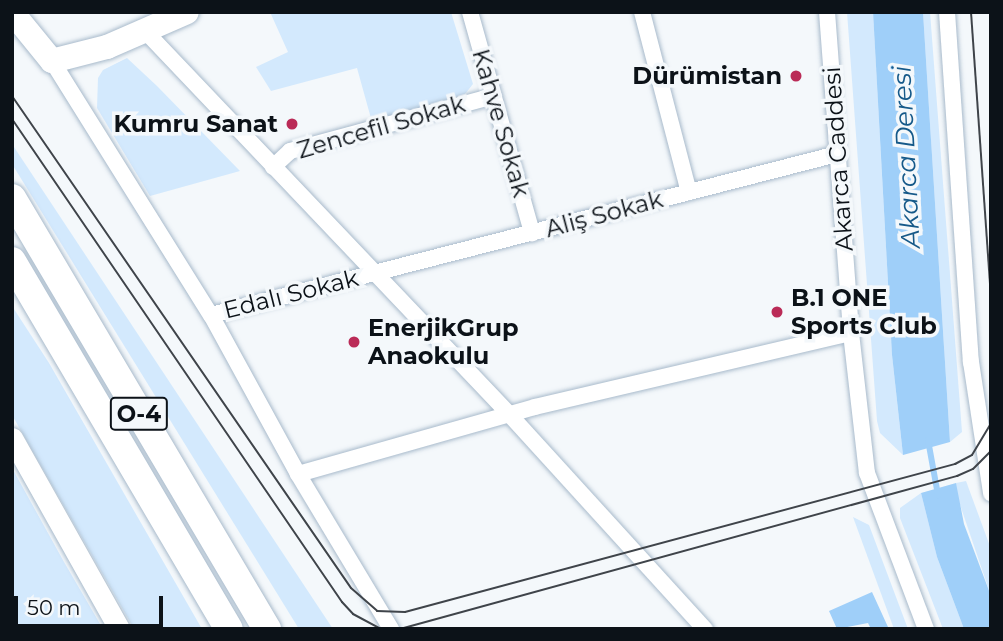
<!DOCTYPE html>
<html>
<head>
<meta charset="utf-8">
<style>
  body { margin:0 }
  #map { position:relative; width:1003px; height:641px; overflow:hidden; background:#f4f8fb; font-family:Montserrat,sans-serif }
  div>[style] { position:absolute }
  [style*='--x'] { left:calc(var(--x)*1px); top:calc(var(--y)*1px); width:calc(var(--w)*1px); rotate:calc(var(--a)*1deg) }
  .green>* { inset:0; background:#d3e9fd }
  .water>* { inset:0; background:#9fcff9 }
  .stream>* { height:6px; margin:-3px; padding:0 3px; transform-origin:3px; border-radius:3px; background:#9fcff9 }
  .roads { filter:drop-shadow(0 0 2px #a8bacb) drop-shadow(0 0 2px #a8bacb) }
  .street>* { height:16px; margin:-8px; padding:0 8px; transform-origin:8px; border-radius:8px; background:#fff }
  .secondary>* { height:21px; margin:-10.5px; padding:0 10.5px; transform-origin:10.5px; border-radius:10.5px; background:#fff }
  .primary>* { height:24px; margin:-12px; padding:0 12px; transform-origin:12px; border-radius:12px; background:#fff }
  .highway>* { height:28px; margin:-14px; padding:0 14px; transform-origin:14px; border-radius:14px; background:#fff }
  .tram>* { height:2px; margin:-1px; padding:0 1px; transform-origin:1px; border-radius:1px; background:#3f444a }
  .dots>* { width:19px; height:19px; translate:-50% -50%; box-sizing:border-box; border:4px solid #f4f8fb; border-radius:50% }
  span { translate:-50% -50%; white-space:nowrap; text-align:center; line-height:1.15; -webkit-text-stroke:7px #f4f8fb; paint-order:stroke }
  .shield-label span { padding:2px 5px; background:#f4f8fb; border:2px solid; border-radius:5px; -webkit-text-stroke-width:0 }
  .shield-label { font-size:23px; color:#0c1218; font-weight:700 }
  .poi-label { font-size:24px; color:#0c1218; font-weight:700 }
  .right { translate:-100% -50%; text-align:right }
  .left { translate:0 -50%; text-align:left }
  .street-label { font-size:24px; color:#0c1218 }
  .water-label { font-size:26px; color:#155989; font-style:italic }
  .frame { position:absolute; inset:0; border:14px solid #0c1218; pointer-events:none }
  .scale { position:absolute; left:14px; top:596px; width:149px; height:32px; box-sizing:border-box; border:4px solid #0c1218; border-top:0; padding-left:9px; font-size:21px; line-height:24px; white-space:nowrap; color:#0c1218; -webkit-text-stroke:5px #f4f8fb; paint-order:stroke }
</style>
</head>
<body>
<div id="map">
  <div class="green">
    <i style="clip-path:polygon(270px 12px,451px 12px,473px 84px,465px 94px,372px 122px,357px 68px,271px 91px,256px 67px,288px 52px)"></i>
    <i style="clip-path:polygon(847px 12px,873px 12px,892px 355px,903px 455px,880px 433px,877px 421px)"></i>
    <i style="clip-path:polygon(923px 12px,930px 12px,962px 432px,950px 442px)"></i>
    <i style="clip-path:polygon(127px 58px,157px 86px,240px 171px,150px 196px,97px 108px,98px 78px,103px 70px)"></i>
    <i style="clip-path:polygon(12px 144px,333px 629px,299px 629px,12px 164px)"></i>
    <i style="clip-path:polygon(12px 306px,49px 363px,202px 629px,134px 629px,12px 415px)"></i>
    <i style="clip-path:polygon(12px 468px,64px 562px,103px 629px,12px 629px)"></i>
    <i style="clip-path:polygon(966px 481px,991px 549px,991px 596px,956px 493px,956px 483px)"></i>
    <i style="clip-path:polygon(921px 493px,937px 557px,964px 629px,943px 629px,900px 518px,900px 508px)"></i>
    <i style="clip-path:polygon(853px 517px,869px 525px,908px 629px,894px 629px)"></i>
  </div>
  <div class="water">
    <i style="clip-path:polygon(873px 12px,923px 12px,950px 442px,903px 455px,892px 355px)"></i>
    <i style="clip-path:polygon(956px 483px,964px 524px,991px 596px,991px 629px,964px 629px,937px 557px,921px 493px)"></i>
    <i style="clip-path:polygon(872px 592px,888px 627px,871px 629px,868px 623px,837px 629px,829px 611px)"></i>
  </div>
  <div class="stream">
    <i style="--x:928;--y:440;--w:56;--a:79.7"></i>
  </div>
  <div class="roads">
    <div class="street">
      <i style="--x:470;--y:12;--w:230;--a:74.3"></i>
      <i style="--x:642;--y:12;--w:186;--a:75.4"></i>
      <i style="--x:827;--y:12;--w:322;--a:85.7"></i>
      <i style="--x:851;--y:333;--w:141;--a:83.5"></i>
      <i style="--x:867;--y:473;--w:167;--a:69.3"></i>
      <i style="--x:947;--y:12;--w:351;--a:86.1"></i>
      <i style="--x:971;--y:362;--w:133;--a:81.3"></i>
      <i style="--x:147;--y:33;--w:527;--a:46.46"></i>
      <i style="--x:510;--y:415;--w:290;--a:47.7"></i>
      <i style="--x:52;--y:61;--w:300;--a:58"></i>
      <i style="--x:211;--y:315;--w:181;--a:61.3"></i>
      <i style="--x:298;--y:474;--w:181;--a:59"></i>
      <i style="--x:273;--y:167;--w:23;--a:-43"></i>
      <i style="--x:290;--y:151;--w:211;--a:-15.1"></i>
      <i style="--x:211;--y:315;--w:646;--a:-14.42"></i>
      <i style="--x:298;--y:474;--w:246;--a:-15.8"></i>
      <i style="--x:535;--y:407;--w:325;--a:-13.2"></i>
    </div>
    <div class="secondary">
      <i style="--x:12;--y:438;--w:219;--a:60.7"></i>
    </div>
    <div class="primary">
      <i style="--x:12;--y:12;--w:63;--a:50.8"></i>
      <i style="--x:52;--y:61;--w:57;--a:-14.3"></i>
      <i style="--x:107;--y:47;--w:87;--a:-23.6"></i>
    </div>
    <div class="highway">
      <i style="--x:12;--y:198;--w:501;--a:59.39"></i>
      <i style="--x:12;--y:261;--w:427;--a:59.5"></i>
    </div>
  </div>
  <div class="tram">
    <i style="--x:971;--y:12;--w:284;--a:86"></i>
    <i style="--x:12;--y:96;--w:597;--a:55.43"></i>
    <i style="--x:351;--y:588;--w:35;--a:41"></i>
    <i style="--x:377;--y:611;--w:28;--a:2"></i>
    <i style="--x:405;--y:612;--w:570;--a:-15.06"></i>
    <i style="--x:955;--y:464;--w:19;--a:-28"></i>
    <i style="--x:972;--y:455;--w:37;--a:-59"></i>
    <i style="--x:12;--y:119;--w:585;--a:55.66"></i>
    <i style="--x:342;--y:602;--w:16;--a:47"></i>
    <i style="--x:353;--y:614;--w:32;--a:28"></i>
    <i style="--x:400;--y:629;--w:578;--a:-15.36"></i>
    <i style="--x:957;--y:476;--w:17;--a:-24"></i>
    <i style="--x:973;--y:469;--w:25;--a:-45"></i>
  </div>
  <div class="dots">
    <i style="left:796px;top:76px;background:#ba2b57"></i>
    <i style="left:292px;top:124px;background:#ba2b57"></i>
    <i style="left:777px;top:312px;background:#ba2b57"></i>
    <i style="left:354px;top:342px;background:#ba2b57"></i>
  </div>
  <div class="shield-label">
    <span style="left:139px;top:414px">O-4</span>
  </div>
  <div class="poi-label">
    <span class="right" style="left:782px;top:76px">Dürümistan</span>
    <span class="right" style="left:278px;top:124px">Kumru Sanat</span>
    <span class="left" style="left:791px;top:312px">B.1 ONE<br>Sports Club</span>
    <span class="left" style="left:368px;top:342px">EnerjikGrup<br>Anaokulu</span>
  </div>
  <div class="street-label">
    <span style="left:501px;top:123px;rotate:74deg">Kahve Sokak</span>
    <span style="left:381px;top:127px;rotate:-16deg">Zencefil Sokak</span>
    <span style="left:838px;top:159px;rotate:-94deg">Akarca Caddesi</span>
    <span style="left:604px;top:214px;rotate:-15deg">Aliş Sokak</span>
    <span style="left:291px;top:294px;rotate:-14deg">Edalı Sokak</span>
  </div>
  <div class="water-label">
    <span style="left:907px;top:157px;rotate:-93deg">Akarca Deresi</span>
  </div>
  <div class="frame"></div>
  <div class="scale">50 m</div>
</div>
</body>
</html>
